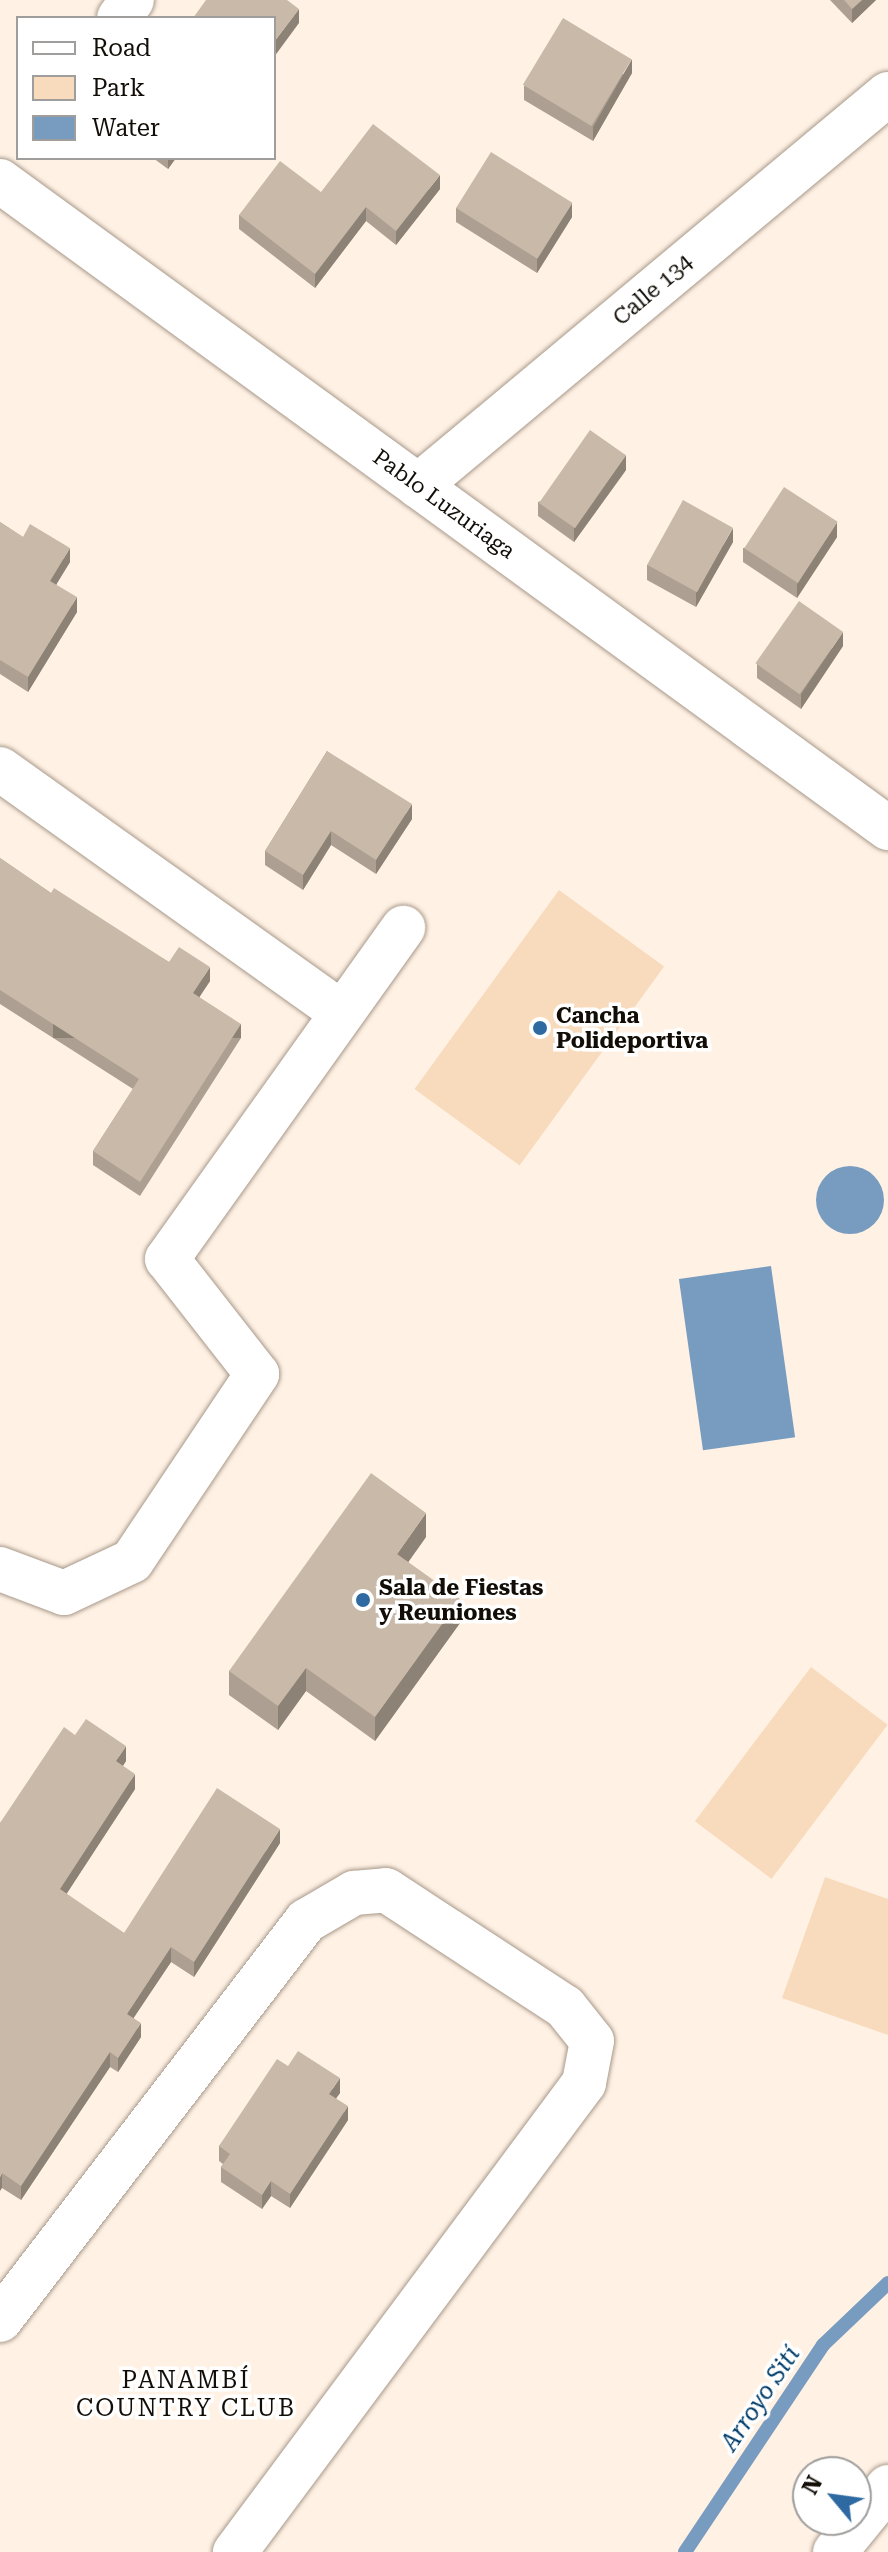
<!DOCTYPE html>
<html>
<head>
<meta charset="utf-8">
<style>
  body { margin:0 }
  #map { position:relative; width:888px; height:2552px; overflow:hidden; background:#fff2e5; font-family:"Roboto Serif",serif }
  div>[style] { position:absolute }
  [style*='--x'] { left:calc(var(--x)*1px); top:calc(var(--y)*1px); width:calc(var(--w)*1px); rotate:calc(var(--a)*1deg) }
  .green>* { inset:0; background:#f8dbbc; transform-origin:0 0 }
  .water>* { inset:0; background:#789bc0; transform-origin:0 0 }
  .round { border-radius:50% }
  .stream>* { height:14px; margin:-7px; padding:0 7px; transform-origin:7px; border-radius:7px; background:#789bc0 }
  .roads { filter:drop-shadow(0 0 2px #a8998a) drop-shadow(0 0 2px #a8998a) }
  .minor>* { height:44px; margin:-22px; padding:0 22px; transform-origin:22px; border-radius:22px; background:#fff }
  .wall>* { inset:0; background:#ad9f91 }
  .shaded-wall>* { inset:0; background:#8d8276; transform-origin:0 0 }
  .building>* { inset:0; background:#c9b9a9; transform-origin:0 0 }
  .dots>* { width:22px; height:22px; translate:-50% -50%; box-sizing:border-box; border:4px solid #fff; border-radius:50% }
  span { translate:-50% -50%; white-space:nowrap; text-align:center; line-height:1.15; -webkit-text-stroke:7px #fff; paint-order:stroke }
  .street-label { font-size:22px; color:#120d07 }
  .poi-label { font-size:22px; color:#120d07; font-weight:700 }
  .left { translate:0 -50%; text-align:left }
  .neighbourhood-label { font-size:24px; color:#120d07; letter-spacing:2px }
  .water-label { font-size:24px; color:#003c6a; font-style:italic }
  .legend { position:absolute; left:16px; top:16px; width:260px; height:144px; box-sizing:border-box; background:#fff; border:2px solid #a09e9c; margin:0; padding:10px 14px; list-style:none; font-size:24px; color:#120d07 }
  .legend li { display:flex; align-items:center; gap:16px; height:40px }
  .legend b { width:40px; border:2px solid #a09e9c }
  .north { position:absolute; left:792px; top:2456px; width:80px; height:80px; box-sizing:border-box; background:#fff; border:2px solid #a09e9c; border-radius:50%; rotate:299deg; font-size:22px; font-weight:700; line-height:32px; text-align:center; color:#120d07 }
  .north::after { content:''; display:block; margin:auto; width:28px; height:36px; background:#2e69a1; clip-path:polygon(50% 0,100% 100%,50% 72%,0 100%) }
</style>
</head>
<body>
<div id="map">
  <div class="green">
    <i style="left:559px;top:890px;width:130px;height:246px;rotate:36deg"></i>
    <i style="left:811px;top:1667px;width:96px;height:193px;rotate:37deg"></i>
    <i style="clip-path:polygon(825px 1877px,888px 1899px,888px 2035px,782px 1998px)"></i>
  </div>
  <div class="water">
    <i class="round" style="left:816px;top:1166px;width:68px;height:68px"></i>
    <i style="left:771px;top:1266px;width:173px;height:93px;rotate:82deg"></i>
  </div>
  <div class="stream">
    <i style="--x:685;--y:2552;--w:249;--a:-56.3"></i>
    <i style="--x:823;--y:2345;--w:90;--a:-43.6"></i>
  </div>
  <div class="roads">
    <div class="minor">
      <i style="--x:119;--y:18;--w:22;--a:-54"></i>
      <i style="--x:0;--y:181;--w:1099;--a:36.08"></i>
      <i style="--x:418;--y:486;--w:612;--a:-39.83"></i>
      <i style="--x:0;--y:769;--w:419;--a:35.5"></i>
      <i style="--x:0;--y:1569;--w:68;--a:20.6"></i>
      <i style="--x:64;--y:1593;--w:75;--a:-25.2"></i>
      <i style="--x:132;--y:1561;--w:225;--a:-56.2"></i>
      <i style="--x:257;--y:1374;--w:146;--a:-128"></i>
      <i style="--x:167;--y:1259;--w:407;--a:-54.5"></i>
      <i style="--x:0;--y:2320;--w:503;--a:-52.51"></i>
      <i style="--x:306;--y:1921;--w:56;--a:-30.3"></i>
      <i style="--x:354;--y:1893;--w:32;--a:-5"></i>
      <i style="--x:386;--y:1890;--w:214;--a:33.2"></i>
      <i style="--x:565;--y:2007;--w:43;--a:51.5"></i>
      <i style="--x:592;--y:2041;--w:43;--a:100.8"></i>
      <i style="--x:584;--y:2083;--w:585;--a:126.65"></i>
      <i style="--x:835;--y:2552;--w:84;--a:-50.8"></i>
    </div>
  </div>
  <div class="wall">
    <i style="clip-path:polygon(830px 0,876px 0,852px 23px)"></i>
    <i style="clip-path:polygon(632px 73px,593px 141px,524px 100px,524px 86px)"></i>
    <i style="clip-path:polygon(153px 158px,176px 158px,168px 169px)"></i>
    <i style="clip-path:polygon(440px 189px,396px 245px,366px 221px,315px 288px,239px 229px,239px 215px,321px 192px)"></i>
    <i style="clip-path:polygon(456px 208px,572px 217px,537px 273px,456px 222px)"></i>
    <i style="clip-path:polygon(626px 470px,574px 542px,538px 516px,538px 502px)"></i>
    <i style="clip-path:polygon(0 522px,23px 537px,70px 562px,56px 584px,77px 612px,28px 692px,0 674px)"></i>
    <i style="clip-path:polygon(837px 537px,797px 598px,743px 562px,743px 548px)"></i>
    <i style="clip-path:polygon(733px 542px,696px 607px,647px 580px,647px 565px)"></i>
    <i style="clip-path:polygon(843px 646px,801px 709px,757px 678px,757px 664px)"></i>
    <i style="clip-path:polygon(327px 751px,412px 819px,376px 874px,331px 845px,303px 890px,265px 865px,265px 851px)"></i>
    <i style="clip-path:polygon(0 858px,51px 893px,169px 962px,210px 981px,199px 997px,241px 1038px,140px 1196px,93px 1165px,93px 1151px,133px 1089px,0 1004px)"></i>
    <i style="clip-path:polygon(426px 1537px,408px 1562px,460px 1623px,375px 1741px,306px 1691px,278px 1730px,229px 1695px,229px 1671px)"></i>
    <i style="clip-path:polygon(75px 1735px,126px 1761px,123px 1766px,135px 1789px,66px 1894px,124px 1933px,280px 1843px,194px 1977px,171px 1962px,133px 2018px,141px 2037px,118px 2072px,110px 2067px,21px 2200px,2px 2188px,0 1823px)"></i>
    <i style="clip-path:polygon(288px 2066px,340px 2093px,336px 2098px,348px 2120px,290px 2208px,271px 2196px,262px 2209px,221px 2182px,221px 2167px,223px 2164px,219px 2161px,219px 2146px)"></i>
  </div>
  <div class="shaded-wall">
    <i style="clip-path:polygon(862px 0,876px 0,852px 23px,852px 9px)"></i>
    <i style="clip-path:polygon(299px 9px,299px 23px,274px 57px,274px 42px)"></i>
    <i style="clip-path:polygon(632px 59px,632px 73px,593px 141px,593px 127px)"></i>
    <i style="clip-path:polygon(168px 158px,176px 158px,168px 169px)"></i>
    <i style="clip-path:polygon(440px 175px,440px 189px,396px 245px,396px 231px)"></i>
    <i style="clip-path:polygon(572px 203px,572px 217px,537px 273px,537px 259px)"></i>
    <i style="clip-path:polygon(366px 207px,366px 221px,315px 288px,315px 274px)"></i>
    <i style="clip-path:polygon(626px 455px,626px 470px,574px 542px,574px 527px)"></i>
    <i style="clip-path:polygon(837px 522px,837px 537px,797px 598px,797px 584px)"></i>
    <i style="clip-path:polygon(733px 528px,733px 542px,696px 607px,696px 593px)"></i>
    <i style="clip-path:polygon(70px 548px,70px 562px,50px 595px,50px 581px)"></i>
    <i style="clip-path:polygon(77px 597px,77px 612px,28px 692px,28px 677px)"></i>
    <i style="clip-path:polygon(843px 632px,843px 646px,801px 709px,801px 694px)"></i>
    <i style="clip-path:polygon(412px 804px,412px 819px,376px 874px,376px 860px)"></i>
    <i style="clip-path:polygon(331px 831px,331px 845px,303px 890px,303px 875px)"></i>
    <i style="clip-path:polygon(210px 967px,210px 981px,193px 1007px,193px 993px)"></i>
    <i style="left:241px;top:1024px;width:14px;height:188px;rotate:90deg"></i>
    <i style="clip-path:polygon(426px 1513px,426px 1537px,397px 1578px,397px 1554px)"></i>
    <i style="clip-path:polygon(460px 1599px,460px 1623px,375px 1741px,375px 1717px)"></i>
    <i style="clip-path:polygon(306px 1668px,306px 1691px,278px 1730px,278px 1706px)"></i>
    <i style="clip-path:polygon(126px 1746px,126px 1761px,116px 1776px,116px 1761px)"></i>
    <i style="clip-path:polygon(135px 1774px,135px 1789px,60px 1904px,60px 1889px)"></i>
    <i style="clip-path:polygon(280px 1829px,280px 1843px,194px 1977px,194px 1962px)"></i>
    <i style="clip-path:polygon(171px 1947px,171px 1962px,127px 2028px,127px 2014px)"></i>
    <i style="clip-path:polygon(141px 2023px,141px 2037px,118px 2072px,118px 2058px)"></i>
    <i style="clip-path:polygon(110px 2052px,110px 2067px,21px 2200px,21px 2186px)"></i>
    <i style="clip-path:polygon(340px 2078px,340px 2093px,329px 2108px,329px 2094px)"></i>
    <i style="clip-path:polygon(348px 2106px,348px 2120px,290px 2208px,290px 2194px)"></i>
    <i style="clip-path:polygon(2px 2173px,2px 2188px,0 2191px,0 2177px)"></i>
    <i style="clip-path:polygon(271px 2181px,271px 2196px,262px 2209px,262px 2195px)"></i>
  </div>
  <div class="building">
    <i style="clip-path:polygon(206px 0,287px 0,299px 9px,274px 42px,274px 18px,193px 18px)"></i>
    <i style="clip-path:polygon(844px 0,862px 0,852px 9px)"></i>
    <i style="left:563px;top:18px;width:80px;height:78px;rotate:31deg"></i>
    <i style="clip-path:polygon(373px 124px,440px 175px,396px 231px,366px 207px,315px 274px,239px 215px,280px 161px,321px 192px)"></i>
    <i style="left:491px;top:152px;width:96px;height:66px;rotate:32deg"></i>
    <i style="left:590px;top:430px;width:44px;height:89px;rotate:35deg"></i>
    <i style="left:784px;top:487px;width:64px;height:73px;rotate:33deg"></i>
    <i style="left:683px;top:500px;width:57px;height:74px;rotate:29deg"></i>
    <i style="clip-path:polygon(0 522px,23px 537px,30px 524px,70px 548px,50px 581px,77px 597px,28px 677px,0 660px)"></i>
    <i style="left:799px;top:601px;width:54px;height:76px;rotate:35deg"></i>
    <i style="clip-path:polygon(327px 751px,412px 804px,376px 860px,331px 831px,303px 875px,265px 851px)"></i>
    <i style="clip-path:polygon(0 858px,51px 893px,54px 888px,169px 962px,179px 947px,210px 967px,193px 993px,241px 1024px,140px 1182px,93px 1151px,139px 1079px,0 990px)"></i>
    <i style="clip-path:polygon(371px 1473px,426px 1513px,397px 1554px,460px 1599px,375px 1717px,306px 1668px,278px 1706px,229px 1671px)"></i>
    <i style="clip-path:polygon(86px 1719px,126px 1746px,116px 1761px,135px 1774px,60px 1889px,124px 1933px,217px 1788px,280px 1829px,194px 1962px,171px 1947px,127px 2014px,141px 2023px,118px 2058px,110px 2052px,21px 2186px,2px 2173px,0 2177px,0 1823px,64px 1727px,75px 1735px)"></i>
    <i style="clip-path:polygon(298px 2051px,340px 2078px,329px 2094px,348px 2106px,290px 2194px,271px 2181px,262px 2195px,221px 2167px,230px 2154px,219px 2146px,277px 2059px,288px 2066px)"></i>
  </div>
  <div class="dots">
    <i style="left:540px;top:1028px;background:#2e69a1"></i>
    <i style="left:363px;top:1600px;background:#2e69a1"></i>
  </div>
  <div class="street-label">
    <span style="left:653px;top:290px;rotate:-40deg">Calle 134</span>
    <span style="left:444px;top:504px;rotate:36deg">Pablo Luzuriaga</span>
  </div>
  <div class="poi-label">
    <span class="left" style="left:556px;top:1028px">Cancha<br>Polideportiva</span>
    <span class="left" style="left:379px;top:1600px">Sala de Fiestas<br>y Reuniones</span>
  </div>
  <div class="neighbourhood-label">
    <span style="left:186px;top:2395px">PANAMBÍ<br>COUNTRY CLUB</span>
  </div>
  <div class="water-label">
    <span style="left:761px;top:2399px;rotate:-56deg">Arroyo Sití</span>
  </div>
  <ul class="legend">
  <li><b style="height:10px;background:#fff"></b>Road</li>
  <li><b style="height:22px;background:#f8dbbc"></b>Park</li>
  <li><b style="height:22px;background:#789bc0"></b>Water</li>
  </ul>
  <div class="north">N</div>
</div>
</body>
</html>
